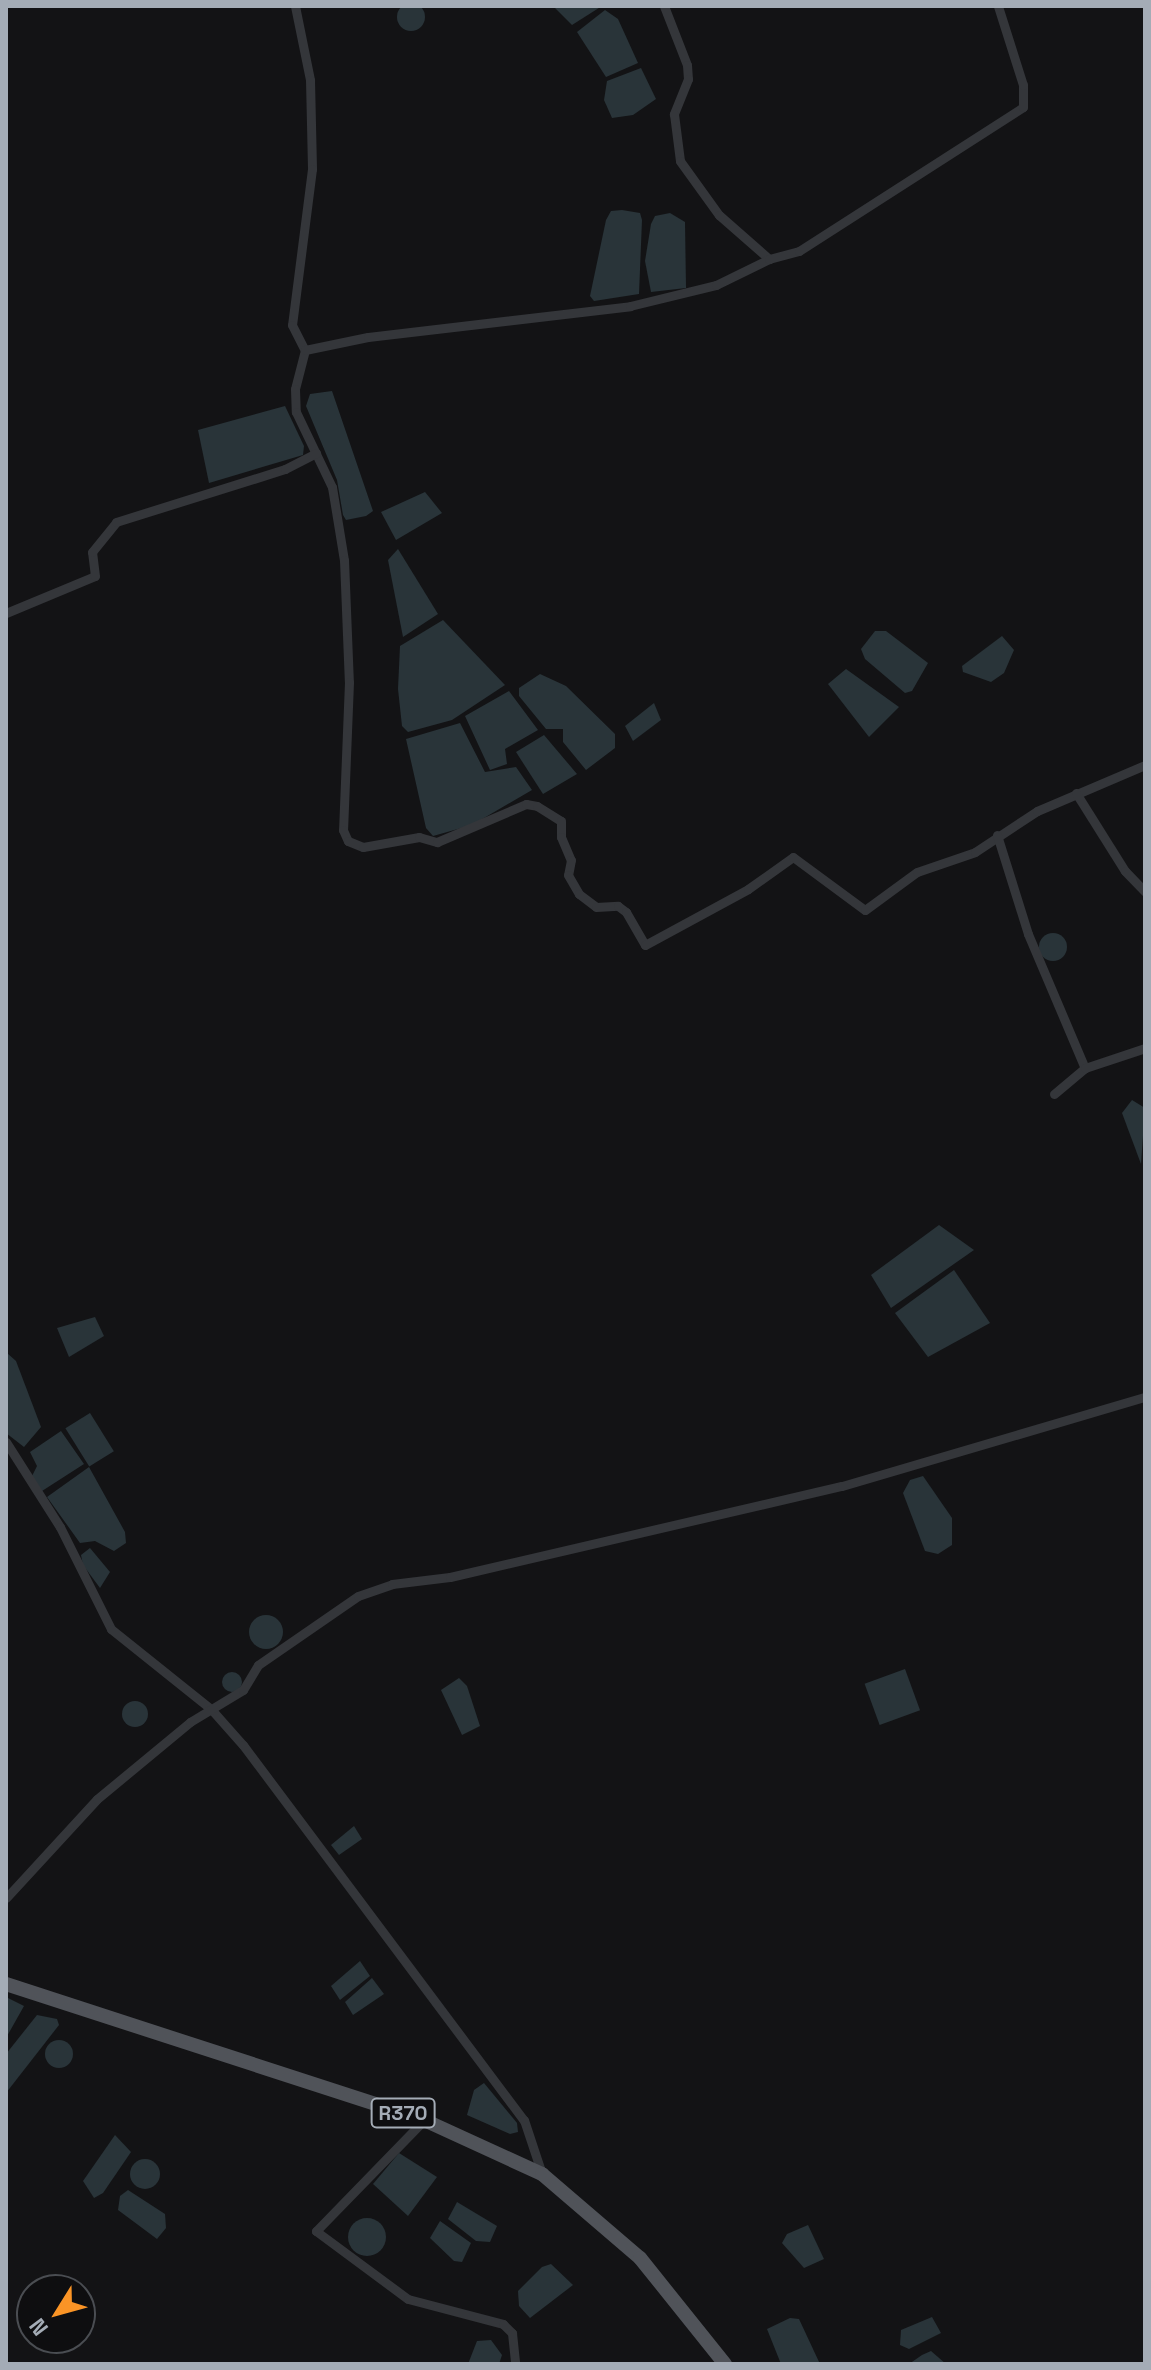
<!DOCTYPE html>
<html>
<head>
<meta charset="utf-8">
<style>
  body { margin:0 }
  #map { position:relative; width:1151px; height:2370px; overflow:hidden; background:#131315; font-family:"Space Grotesk",sans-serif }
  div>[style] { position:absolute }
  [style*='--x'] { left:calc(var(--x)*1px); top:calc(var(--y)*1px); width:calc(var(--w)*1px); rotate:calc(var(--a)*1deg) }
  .water>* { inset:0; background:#293439; transform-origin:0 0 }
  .round { border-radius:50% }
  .minor>* { height:9px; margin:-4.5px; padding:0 4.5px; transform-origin:4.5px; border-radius:4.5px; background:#34363a }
  .primary>* { height:14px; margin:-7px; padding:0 7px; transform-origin:7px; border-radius:7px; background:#505359 }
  span { translate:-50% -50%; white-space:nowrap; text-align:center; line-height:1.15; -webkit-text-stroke:6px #0e0e10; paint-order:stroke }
  .shield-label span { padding:2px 6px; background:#0e0e10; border:2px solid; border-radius:6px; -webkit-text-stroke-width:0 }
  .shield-label { font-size:20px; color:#a4acb6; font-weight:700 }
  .frame { position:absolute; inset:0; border:8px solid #a4acb6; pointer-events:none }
  .north { position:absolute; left:16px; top:2274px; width:80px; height:80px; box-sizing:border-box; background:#0e0e10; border:2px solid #4a4d52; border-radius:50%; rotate:233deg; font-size:22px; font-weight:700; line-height:32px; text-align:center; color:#a4acb6 }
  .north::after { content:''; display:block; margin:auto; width:28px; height:36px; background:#fa9426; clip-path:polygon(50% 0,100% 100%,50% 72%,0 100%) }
</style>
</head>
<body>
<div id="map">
  <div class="water">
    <i class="round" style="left:397px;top:3px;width:28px;height:28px"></i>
    <i style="clip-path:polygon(553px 6px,602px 6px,572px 25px)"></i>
    <i style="clip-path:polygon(605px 10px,618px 19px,638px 63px,606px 77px,577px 32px)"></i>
    <i style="clip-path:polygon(641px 68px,656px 99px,633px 115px,612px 118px,604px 100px,607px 81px)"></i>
    <i style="clip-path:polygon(622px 210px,640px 213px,642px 220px,639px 294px,594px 301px,590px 296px,606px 220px,611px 211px)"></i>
    <i style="clip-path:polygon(670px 213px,685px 222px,686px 288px,651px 292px,645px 261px,651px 224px,655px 216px)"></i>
    <i style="clip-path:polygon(332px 391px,373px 511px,366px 516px,346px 520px,343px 515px,337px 480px,306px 406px,310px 394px)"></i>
    <i style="clip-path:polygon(285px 406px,304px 446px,303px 455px,209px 483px,198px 430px)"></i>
    <i style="clip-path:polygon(425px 492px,442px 513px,396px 540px,381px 512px)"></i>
    <i style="clip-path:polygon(398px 549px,438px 614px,403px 637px,388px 560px)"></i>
    <i style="clip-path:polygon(443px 620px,505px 685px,452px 720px,408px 732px,402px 726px,398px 689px,400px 646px)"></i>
    <i style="clip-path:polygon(875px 631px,886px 631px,928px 663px,912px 691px,905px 693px,865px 659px,861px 649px)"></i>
    <i style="clip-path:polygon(1002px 636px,1014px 650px,1004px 673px,991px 682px,963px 672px,962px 666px)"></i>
    <i style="clip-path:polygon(846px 669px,899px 707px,869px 737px,828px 684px)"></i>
    <i style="clip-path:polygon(540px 674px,566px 686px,615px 734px,615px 748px,586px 770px,563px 742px,563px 729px,546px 729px,519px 696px,519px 688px)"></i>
    <i style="clip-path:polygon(509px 691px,538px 730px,505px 749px,507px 764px,490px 770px,465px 716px)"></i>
    <i style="clip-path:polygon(654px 703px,661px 720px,633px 741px,625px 726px)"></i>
    <i style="clip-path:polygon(460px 723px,485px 772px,516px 767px,532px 790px,472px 825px,433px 836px,426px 828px,406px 739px)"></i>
    <i style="clip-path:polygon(544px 735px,577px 774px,543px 794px,516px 752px)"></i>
    <i class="round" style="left:1039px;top:933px;width:28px;height:28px"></i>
    <i style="clip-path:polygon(1132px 1100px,1145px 1108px,1141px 1164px,1122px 1113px)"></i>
    <i style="clip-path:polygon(939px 1225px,974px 1250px,891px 1308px,871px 1275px)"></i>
    <i style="clip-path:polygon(954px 1270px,990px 1323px,928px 1357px,895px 1313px)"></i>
    <i style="clip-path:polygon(95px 1317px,104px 1336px,69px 1357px,57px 1328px)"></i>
    <i style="clip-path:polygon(7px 1353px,16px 1361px,41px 1427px,24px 1447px,6px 1433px)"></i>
    <i style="left:90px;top:1413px;width:45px;height:29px;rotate:58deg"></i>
    <i style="clip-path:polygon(61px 1431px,84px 1464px,42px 1491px,32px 1476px,37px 1466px,30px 1452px)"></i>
    <i style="clip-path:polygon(89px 1467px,125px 1532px,126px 1543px,114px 1551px,95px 1541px,80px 1543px,47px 1497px)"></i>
    <i style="clip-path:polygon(923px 1476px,952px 1518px,952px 1545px,938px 1554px,925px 1551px,903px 1493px,910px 1480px)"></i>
    <i style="clip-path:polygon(90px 1548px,110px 1572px,100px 1588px,83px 1565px,81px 1555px)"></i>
    <i class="round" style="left:249px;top:1615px;width:34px;height:34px"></i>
    <i style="left:905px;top:1669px;width:44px;height:43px;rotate:70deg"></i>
    <i class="round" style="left:222px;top:1672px;width:20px;height:20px"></i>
    <i style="clip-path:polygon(459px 1678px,467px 1686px,480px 1726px,462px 1735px,441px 1690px)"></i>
    <i class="round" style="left:122px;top:1701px;width:26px;height:26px"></i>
    <i style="clip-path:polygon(354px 1826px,362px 1839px,339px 1855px,331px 1845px)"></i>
    <i style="clip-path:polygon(360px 1961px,370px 1976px,340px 2000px,331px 1986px)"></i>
    <i style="clip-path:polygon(372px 1978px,384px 1994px,353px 2015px,345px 2002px)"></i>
    <i style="clip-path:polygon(6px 1997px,24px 2006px,6px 2038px)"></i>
    <i style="clip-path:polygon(37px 2015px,57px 2019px,59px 2025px,6px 2093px,6px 2054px)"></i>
    <i class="round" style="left:45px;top:2040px;width:28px;height:28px"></i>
    <i style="clip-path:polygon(484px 2083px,517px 2123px,518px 2132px,510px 2134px,467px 2115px,474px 2090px)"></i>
    <i style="clip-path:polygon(115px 2135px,131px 2152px,103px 2193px,94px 2198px,83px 2181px)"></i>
    <i style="clip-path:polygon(399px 2153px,437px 2177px,408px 2216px,373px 2184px)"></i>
    <i class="round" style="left:130px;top:2159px;width:30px;height:30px"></i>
    <i style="clip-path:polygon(128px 2190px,165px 2214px,166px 2228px,157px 2239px,118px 2210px,120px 2196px)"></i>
    <i style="clip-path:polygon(457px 2202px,497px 2226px,490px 2242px,476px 2241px,448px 2219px)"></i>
    <i class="round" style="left:348px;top:2218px;width:38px;height:38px"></i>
    <i style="clip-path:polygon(440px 2221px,471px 2243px,462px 2262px,454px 2261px,430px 2238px)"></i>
    <i style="clip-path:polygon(808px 2225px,824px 2259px,804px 2268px,782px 2243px,787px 2234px)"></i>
    <i style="clip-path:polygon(551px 2264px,573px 2285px,530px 2318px,519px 2306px,518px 2291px,542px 2267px)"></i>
    <i style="clip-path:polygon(932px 2317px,941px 2333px,909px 2349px,900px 2345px,901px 2330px)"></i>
    <i style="clip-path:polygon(790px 2318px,799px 2319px,820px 2364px,781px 2364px,767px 2329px)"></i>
    <i style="clip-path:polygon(491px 2340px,502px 2355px,499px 2364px,468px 2364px,477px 2341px)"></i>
    <i style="clip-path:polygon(931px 2351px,946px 2364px,909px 2364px,922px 2355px)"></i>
  </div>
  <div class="minor">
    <i style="--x:295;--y:6;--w:76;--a:78.5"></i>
    <i style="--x:310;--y:80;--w:89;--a:88.7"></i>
    <i style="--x:312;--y:169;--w:157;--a:97.3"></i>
    <i style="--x:292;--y:325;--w:28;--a:63"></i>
    <i style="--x:305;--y:350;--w:40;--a:104.4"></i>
    <i style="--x:295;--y:389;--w:23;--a:88"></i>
    <i style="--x:296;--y:412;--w:83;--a:64.4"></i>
    <i style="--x:332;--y:487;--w:74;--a:80.7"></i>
    <i style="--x:344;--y:560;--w:122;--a:87.7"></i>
    <i style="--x:349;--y:682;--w:148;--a:92.3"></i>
    <i style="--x:343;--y:830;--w:12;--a:66"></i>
    <i style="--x:348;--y:841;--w:16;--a:22"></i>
    <i style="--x:363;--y:847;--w:57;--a:-10.1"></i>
    <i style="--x:419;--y:837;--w:19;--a:16"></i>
    <i style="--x:437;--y:842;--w:97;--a:-23.1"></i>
    <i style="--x:526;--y:804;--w:11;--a:10"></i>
    <i style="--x:537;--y:806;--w:28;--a:32"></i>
    <i style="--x:561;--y:821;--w:16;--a:90"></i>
    <i style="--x:561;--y:837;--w:25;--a:67"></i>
    <i style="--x:571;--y:860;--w:15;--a:101"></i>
    <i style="--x:568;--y:875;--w:22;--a:60"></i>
    <i style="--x:579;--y:894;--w:21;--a:37"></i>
    <i style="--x:596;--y:907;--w:22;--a:-3"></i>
    <i style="--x:618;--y:906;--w:10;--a:37"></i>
    <i style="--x:626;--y:912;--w:38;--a:60"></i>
    <i style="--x:645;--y:945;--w:117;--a:-28.5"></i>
    <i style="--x:748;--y:889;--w:55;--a:-35.4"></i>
    <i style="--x:793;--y:857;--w:89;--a:36.4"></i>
    <i style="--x:865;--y:910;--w:64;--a:-36.2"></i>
    <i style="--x:917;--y:872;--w:61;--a:-19"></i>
    <i style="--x:975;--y:852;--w:74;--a:-33.5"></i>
    <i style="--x:1037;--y:811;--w:117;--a:-23.1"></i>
    <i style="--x:664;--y:6;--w:63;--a:68.7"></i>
    <i style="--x:687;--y:65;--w:14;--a:86"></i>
    <i style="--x:688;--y:79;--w:38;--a:112"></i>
    <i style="--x:674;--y:114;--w:47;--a:82.7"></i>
    <i style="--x:680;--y:161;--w:67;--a:54.2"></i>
    <i style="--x:719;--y:215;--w:67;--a:41.3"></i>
    <i style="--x:305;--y:350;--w:64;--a:-11.7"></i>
    <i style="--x:368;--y:337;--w:264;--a:-6.7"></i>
    <i style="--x:630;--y:306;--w:89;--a:-13.7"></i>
    <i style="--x:716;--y:285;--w:59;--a:-26.1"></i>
    <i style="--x:769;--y:259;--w:31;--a:-15"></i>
    <i style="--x:799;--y:251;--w:266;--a:-32.7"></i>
    <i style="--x:1023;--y:107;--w:22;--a:-90"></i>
    <i style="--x:1023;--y:85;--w:83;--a:-107.6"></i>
    <i style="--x:6;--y:613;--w:96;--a:-22.6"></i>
    <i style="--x:95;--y:576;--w:24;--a:-97"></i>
    <i style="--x:92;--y:552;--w:38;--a:-51"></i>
    <i style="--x:116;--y:522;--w:177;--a:-17.4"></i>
    <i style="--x:285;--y:469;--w:35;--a:-27"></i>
    <i style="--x:1076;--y:793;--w:92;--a:57.9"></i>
    <i style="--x:1125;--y:871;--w:29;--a:46"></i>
    <i style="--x:997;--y:835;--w:104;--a:72.6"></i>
    <i style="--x:1028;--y:934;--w:146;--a:67"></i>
    <i style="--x:1054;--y:1094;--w:40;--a:-40"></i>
    <i style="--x:1085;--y:1068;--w:63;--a:-18.4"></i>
    <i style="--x:6;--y:1442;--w:101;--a:57.6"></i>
    <i style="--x:60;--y:1527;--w:114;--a:63.4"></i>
    <i style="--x:111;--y:1629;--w:128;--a:38.7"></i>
    <i style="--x:211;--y:1709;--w:48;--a:48.4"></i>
    <i style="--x:243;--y:1745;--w:469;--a:53.2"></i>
    <i style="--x:524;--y:2120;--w:57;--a:71.6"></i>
    <i style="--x:6;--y:1898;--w:134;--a:-47.4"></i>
    <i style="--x:97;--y:1799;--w:121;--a:-39.6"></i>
    <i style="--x:190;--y:1722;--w:62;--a:-31.1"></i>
    <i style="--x:243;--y:1690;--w:29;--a:-59"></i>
    <i style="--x:258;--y:1665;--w:121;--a:-34.6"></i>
    <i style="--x:358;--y:1596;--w:36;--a:-19"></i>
    <i style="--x:392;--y:1584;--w:58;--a:-6.9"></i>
    <i style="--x:450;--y:1577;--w:402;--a:-13.1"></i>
    <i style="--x:842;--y:1486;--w:316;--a:-16.4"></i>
    <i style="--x:424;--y:2120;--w:155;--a:134.2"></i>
    <i style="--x:316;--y:2231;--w:114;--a:36.5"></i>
    <i style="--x:408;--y:2299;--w:98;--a:14.7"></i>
    <i style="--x:503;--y:2324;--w:13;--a:45"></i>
    <i style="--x:512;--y:2333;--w:31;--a:84"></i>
  </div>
  <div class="primary">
    <i style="--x:6;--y:1984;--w:440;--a:18"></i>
    <i style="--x:424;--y:2120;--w:130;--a:24.6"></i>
    <i style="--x:542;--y:2174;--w:129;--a:40.6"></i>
    <i style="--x:640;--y:2258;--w:136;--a:51.3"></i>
  </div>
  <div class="shield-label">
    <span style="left:403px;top:2113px">R370</span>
  </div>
  <div class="frame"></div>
  <div class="north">N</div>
</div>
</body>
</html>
